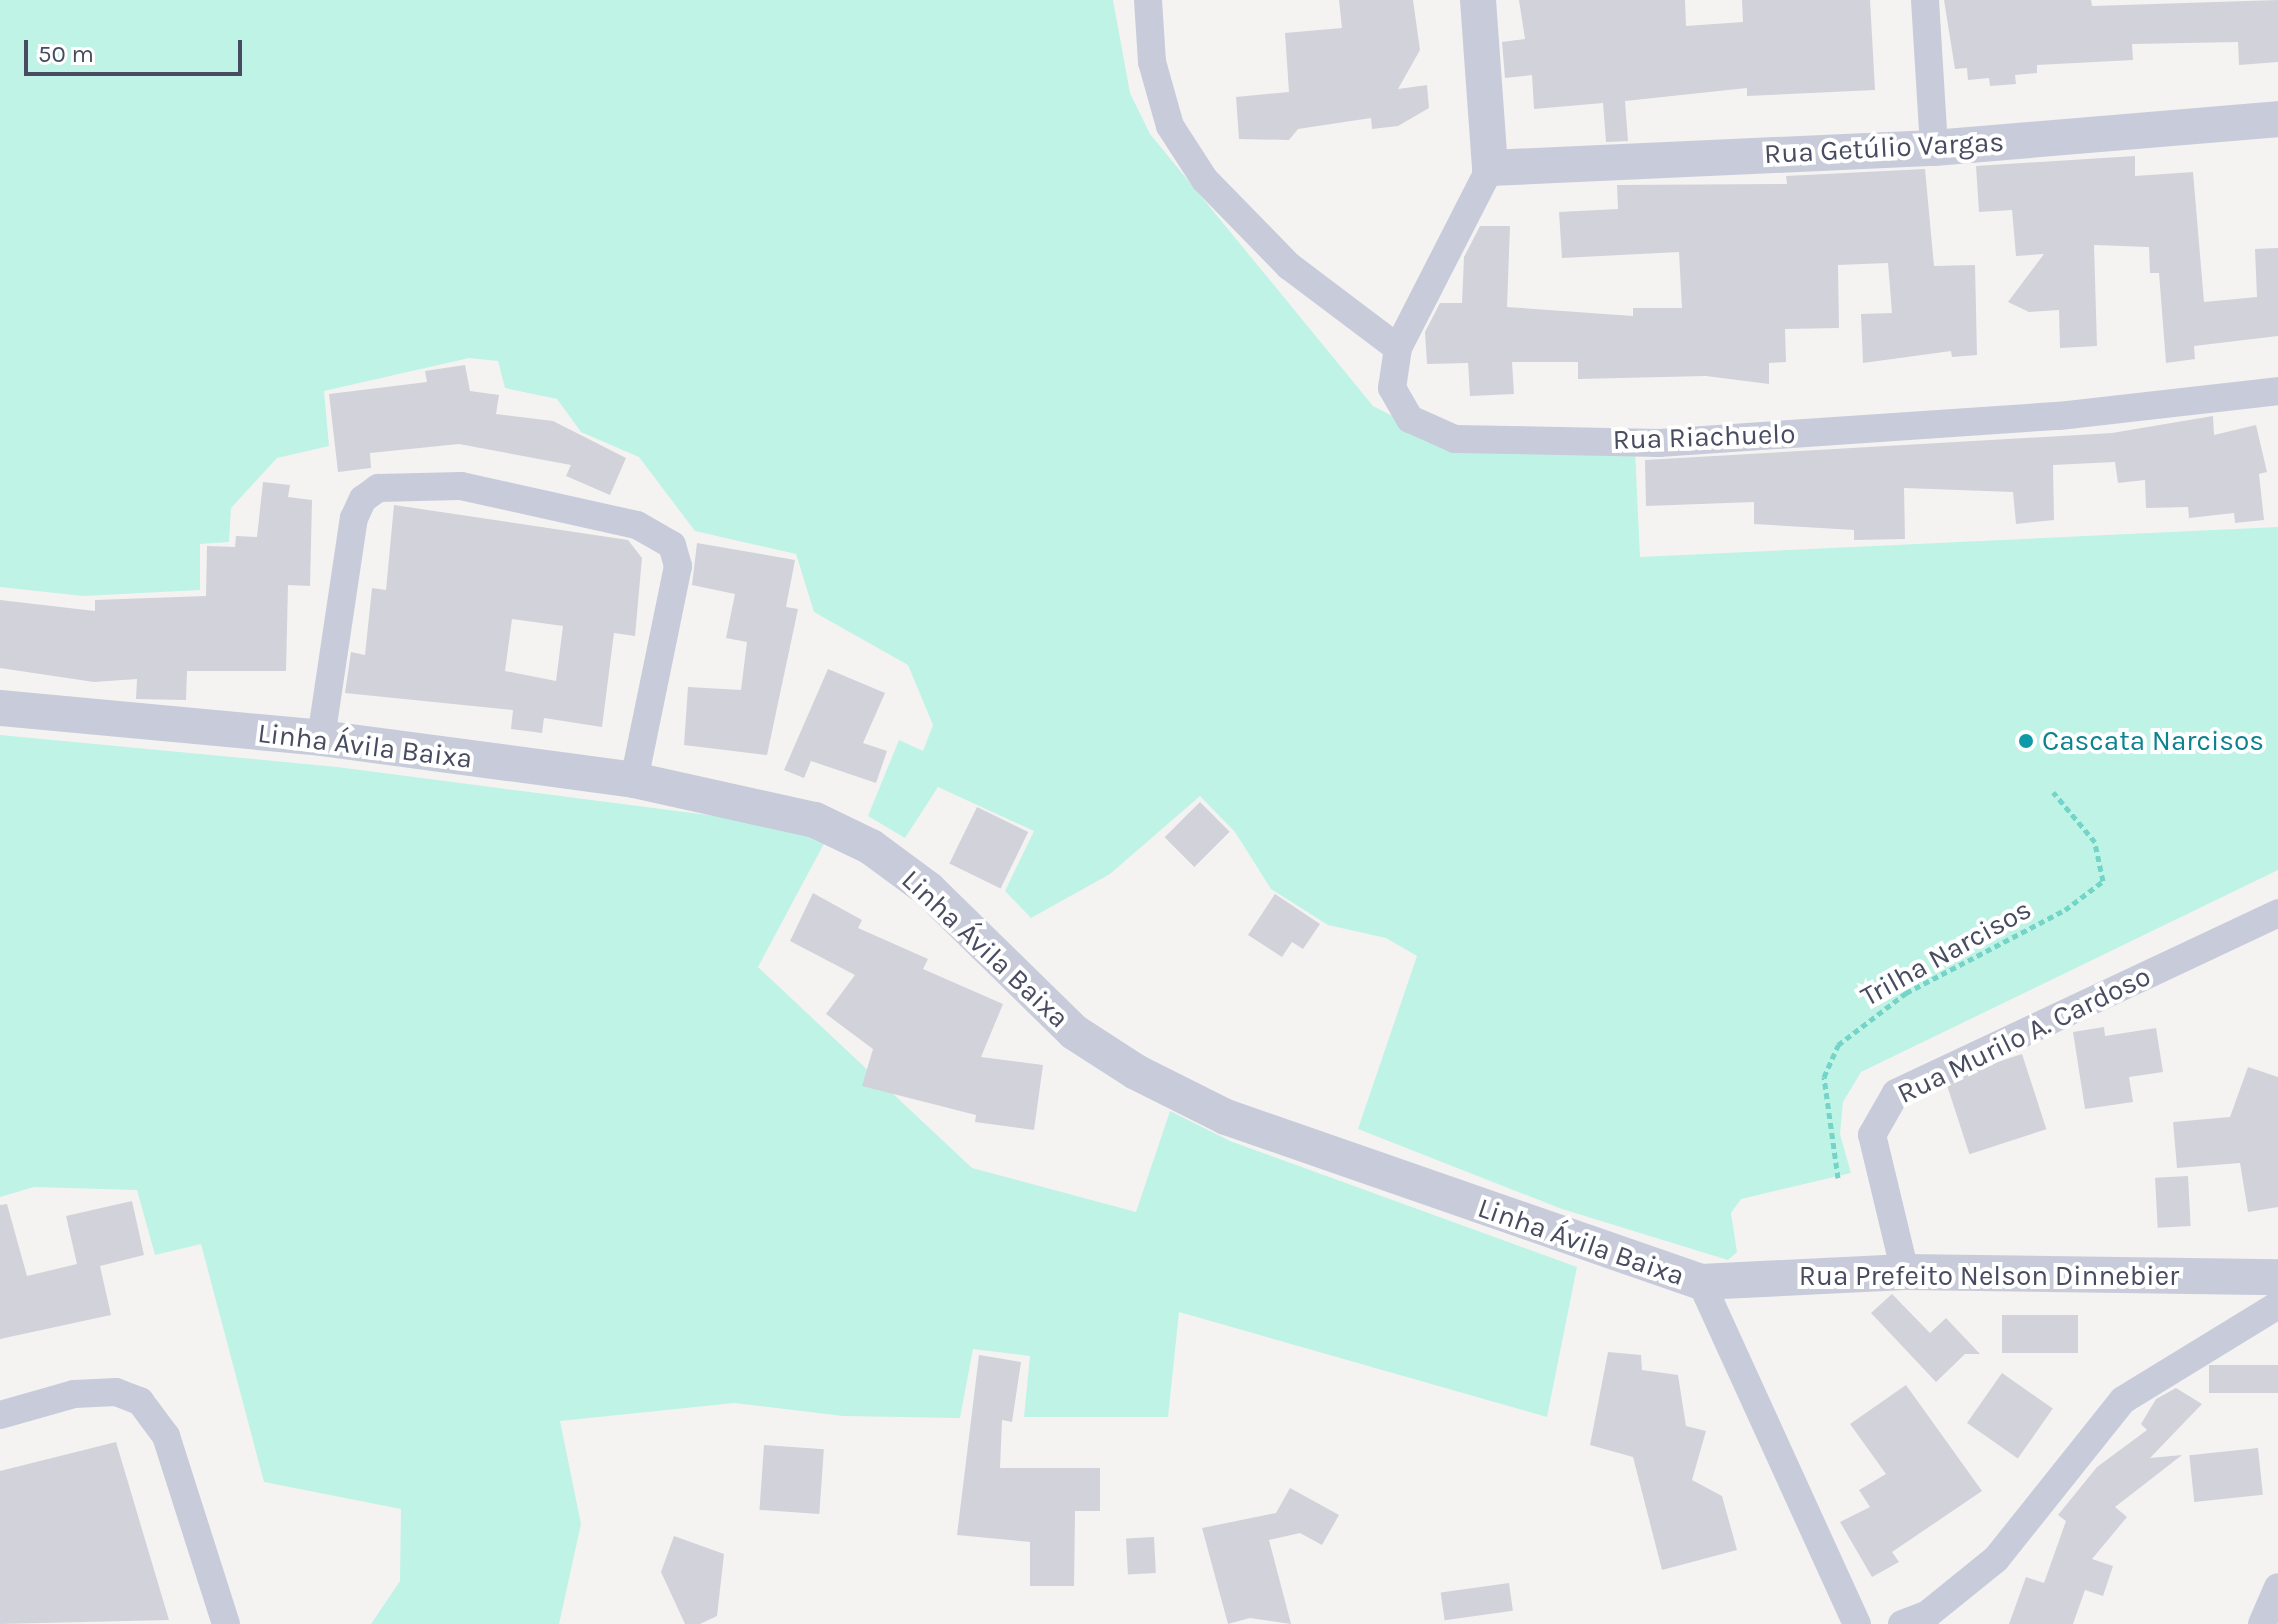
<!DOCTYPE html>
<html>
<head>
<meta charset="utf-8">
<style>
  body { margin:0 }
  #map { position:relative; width:2278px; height:1624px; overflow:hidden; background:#f4f3f2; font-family:Karla,sans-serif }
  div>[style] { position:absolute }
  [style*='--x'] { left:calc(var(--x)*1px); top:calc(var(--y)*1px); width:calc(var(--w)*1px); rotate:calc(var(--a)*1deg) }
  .green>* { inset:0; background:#bff3e6 }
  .building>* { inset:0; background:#d2d2da; transform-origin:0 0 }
  .path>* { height:5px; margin-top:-2.5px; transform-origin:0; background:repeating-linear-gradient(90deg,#74d4c8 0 6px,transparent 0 10px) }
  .minor>* { height:28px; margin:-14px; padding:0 14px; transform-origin:14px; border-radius:14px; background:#c8cbda }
  .tertiary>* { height:36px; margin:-18px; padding:0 18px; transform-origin:18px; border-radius:18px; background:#c8cbda }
  .dots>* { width:22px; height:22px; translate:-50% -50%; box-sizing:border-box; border:4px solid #fff; border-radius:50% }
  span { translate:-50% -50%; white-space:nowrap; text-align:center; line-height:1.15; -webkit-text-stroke:8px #fff; paint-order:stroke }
  .street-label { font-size:28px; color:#484c61 }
  .culture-label { font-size:28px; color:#0d838f }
  .left { translate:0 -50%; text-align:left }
  .scale { position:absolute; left:24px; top:40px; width:218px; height:36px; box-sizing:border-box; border:4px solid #484c61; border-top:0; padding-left:10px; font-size:24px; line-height:28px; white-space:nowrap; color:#484c61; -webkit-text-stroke:6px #fff; paint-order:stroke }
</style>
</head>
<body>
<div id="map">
  <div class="green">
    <i style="clip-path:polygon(0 0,1113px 0,1130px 93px,1150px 134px,1373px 406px,1430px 435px,1635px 450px,1640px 557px,2278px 527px,2278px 870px,1861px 1072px,1843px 1102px,1840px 1134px,1851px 1173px,1741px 1199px,1731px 1213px,1737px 1252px,1728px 1260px,1562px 1209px,1358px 1129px,1417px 956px,1386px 938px,1328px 925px,1271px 889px,1235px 832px,1200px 796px,1110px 874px,1031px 918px,1005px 891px,1034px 831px,938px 787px,905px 838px,868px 816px,899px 740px,923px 751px,933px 725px,908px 665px,814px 612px,796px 554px,695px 531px,639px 457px,581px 432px,557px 399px,505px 388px,498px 361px,469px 358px,324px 391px,329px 446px,277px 458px,231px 508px,229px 542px,200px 544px,200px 590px,83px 596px,0 587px)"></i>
    <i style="clip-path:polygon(0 735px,337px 767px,800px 827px,827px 838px,758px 967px,972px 1168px,1136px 1212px,1170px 1111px,1230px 1141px,1577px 1267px,1547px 1417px,1179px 1312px,1168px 1417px,1024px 1417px,1030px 1356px,973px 1349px,960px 1418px,843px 1416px,734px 1403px,560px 1421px,581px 1524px,559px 1624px,371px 1624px,400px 1581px,401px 1509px,264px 1482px,201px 1244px,155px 1255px,137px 1190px,34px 1187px,0 1197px)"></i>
  </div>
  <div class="building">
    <i style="clip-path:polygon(1339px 0,1413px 0,1420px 50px,1398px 89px,1427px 85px,1429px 108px,1398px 126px,1372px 129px,1371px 118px,1298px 129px,1289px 140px,1239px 139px,1236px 97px,1289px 92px,1285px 33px,1342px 28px)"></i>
    <i style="clip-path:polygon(1519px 0,1685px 0,1686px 26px,1743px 22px,1742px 0,1870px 0,1875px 90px,1747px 96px,1747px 88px,1625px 101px,1628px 141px,1606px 142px,1603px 103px,1534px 109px,1532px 75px,1505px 78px,1502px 42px,1525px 39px)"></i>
    <i style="clip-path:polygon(1944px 0,2091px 0,2092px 6px,2278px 0,2278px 62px,2239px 65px,2238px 42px,2132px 44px,2133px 60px,2037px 65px,2037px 73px,2015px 75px,2016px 84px,1990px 86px,1989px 78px,1968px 80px,1967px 68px,1955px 69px)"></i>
    <i style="clip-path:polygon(2135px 156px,2135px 176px,2193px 172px,2204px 302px,2257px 297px,2255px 249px,2278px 248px,2278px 336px,2194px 346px,2195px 359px,2166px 363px,2159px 273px,2150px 273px,2149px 247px,2094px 245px,2097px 346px,2060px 348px,2059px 310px,2029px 312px,2008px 302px,2044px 254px,2016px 256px,2012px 210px,1979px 212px,1976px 166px)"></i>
    <i style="clip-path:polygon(1925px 169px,1934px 266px,1975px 265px,1977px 355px,1952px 357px,1951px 351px,1863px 363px,1861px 314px,1892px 313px,1888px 263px,1838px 265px,1839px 328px,1785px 329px,1786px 362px,1769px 363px,1769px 384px,1706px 376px,1578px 379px,1578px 362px,1512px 362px,1514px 394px,1470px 396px,1468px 363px,1427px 364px,1425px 332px,1440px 303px,1462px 303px,1464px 257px,1480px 226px,1510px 226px,1507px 307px,1633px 316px,1633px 308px,1682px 308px,1679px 252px,1562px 258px,1559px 212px,1618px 209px,1617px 185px,1787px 184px,1786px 176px)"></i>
    <i style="clip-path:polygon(465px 365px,470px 391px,499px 395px,496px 414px,553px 421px,626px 458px,610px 495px,566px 476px,571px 465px,459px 444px,370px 453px,371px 468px,338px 472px,329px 394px,427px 382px,425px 371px)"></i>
    <i style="clip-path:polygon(2213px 416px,2214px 435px,2256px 425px,2267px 472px,2259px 474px,2264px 520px,2235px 523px,2234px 513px,2189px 518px,2188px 507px,2146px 508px,2145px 480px,2118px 483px,2115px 462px,2053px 465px,2054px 520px,2016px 524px,2013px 492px,1904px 488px,1905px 539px,1854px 540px,1854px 530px,1754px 524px,1754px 502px,1646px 506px,1645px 460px,2112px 433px)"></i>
    <i style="clip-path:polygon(263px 482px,290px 485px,288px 497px,312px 500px,310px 586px,288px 585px,286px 671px,187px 671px,186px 700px,136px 699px,137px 679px,94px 682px,0 668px,0 600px,95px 611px,95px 600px,206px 596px,207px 546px,235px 547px,236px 536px,257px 537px)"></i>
    <i style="clip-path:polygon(evenodd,394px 505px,628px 540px,642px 558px,635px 636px,614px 633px,602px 727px,544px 718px,542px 733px,511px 729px,513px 710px,345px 693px,351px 652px,365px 655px,372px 588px,386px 590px,394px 505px,512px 619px,563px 626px,556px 681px,505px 671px,512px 619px)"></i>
    <i style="clip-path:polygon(697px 543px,795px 560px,786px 607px,798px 609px,767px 755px,684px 745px,688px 687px,741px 690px,747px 642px,726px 638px,735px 594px,692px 585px)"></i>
    <i style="clip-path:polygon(828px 669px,885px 693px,863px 743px,887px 751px,876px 783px,811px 761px,804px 778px,784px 770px)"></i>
    <i style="left:1200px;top:802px;width:42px;height:50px;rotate:45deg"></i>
    <i style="left:977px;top:807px;width:57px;height:63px;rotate:26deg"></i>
    <i style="clip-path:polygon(813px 893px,862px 920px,858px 928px,928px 959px,923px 969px,1003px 1004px,981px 1057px,1043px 1065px,1034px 1130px,975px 1122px,976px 1115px,862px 1086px,873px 1049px,826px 1014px,855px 975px,790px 941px)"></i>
    <i style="clip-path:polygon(1275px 894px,1320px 924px,1303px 949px,1292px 942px,1282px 957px,1248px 935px)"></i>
    <i style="clip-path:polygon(2104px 1027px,2105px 1036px,2156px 1028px,2163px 1072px,2129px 1077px,2133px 1102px,2085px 1109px,2073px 1032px)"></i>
    <i style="left:2022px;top:1054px;width:79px;height:81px;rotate:72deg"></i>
    <i style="clip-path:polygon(2248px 1067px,2278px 1077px,2278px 1207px,2248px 1212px,2240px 1163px,2177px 1168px,2173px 1122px,2230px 1117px)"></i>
    <i style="left:2188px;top:1176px;width:50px;height:33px;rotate:87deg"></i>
    <i style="clip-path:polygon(132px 1201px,144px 1255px,100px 1266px,111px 1315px,0 1339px,0 1205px,7px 1204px,27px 1276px,77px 1264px,66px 1216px)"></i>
    <i style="clip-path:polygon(1892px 1294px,1930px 1333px,1946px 1318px,1980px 1354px,1965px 1354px,1936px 1382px,1871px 1313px)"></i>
    <i style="left:2078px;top:1315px;width:38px;height:76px;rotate:90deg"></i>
    <i style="clip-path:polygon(1608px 1352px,1641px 1355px,1642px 1370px,1678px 1375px,1686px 1426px,1706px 1431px,1692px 1480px,1722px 1496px,1737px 1550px,1662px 1570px,1633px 1457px,1590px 1445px)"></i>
    <i style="clip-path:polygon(979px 1355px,1021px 1362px,1012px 1422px,1002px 1420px,1000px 1468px,1100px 1468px,1100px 1511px,1075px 1511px,1074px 1586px,1030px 1586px,1030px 1542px,957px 1535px)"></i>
    <i style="left:2278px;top:1365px;width:28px;height:69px;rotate:90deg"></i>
    <i style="left:2002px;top:1373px;width:62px;height:61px;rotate:35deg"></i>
    <i style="clip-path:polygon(1906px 1385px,1982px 1491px,1892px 1552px,1899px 1562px,1872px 1577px,1840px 1522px,1870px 1507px,1859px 1490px,1886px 1474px,1850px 1424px)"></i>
    <i style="clip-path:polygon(2176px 1388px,2202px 1404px,2150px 1458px,2182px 1455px,2115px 1507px,2127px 1517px,2092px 1559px,2113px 1566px,2103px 1596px,2085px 1590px,2073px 1624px,2009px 1624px,2026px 1577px,2044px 1583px,2066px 1521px,2058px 1515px,2097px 1467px,2147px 1430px,2141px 1424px,2156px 1399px)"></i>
    <i style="clip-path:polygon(116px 1442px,169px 1620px,0 1624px,0 1471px)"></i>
    <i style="left:764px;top:1445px;width:60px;height:65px;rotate:4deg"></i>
    <i style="left:2258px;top:1448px;width:47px;height:69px;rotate:84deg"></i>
    <i style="clip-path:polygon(1290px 1488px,1339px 1515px,1322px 1545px,1300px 1533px,1269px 1540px,1291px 1624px,1250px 1618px,1228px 1624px,1202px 1528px,1276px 1513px)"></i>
    <i style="clip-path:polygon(674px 1536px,724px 1554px,717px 1616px,700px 1624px,685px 1624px,661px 1572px)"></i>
    <i style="left:1154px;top:1537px;width:36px;height:28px;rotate:87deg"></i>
    <i style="left:1509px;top:1583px;width:28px;height:69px;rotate:82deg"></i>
  </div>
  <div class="path">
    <i style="--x:1838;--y:1178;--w:102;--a:-97.9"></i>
    <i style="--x:1824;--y:1077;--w:35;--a:-66"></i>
    <i style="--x:1838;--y:1045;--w:86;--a:-37.4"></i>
    <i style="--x:1906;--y:993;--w:179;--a:-27.6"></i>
    <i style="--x:2065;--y:910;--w:48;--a:-37.3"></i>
    <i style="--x:2103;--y:881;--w:40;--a:-102"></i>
    <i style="--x:2095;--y:842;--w:65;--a:-130"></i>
  </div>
  <div class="minor">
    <i style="--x:1148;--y:0;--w:62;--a:86.3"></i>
    <i style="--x:1152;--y:62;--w:66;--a:74.3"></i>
    <i style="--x:1170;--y:126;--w:64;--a:57.1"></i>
    <i style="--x:1205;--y:180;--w:120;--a:45.7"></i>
    <i style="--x:1289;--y:266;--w:136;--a:37"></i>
    <i style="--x:1925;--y:0;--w:148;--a:86.5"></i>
    <i style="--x:1490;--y:168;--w:202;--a:117.1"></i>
    <i style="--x:1398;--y:348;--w:40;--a:98.5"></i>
    <i style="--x:1392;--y:388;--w:36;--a:60"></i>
    <i style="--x:1410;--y:419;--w:49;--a:24"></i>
    <i style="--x:1455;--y:439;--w:204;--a:1.1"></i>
    <i style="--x:1659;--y:443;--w:401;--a:-3.9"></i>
    <i style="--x:2059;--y:416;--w:220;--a:-6.5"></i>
    <i style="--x:321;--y:738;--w:222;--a:-81.5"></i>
    <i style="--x:354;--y:518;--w:21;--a:-65"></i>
    <i style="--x:363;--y:499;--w:19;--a:-36"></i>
    <i style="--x:378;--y:488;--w:83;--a:-1.4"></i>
    <i style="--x:461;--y:486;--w:180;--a:12.5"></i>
    <i style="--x:637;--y:525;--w:40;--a:29.7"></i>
    <i style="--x:672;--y:545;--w:22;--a:74"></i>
    <i style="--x:678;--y:566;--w:218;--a:101.6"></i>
    <i style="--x:1905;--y:1272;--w:141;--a:-103.5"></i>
    <i style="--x:1872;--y:1135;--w:48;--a:-60.3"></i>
    <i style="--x:1896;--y:1093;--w:422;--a:-25.2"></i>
    <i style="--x:1701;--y:1282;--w:376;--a:65.5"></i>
    <i style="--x:0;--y:1415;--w:77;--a:-15.8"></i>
    <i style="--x:74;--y:1394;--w:42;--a:-2.7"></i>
    <i style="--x:116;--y:1392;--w:26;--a:21"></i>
    <i style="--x:140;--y:1401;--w:44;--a:53.4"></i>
    <i style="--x:166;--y:1436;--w:197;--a:72.3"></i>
    <i style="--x:1902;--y:1624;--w:28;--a:-21"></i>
    <i style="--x:1928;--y:1614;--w:87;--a:-39"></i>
    <i style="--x:1996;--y:1559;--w:203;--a:-51.4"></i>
    <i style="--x:2123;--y:1400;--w:182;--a:-31.5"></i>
    <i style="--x:2262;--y:1624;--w:40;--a:-66.6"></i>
  </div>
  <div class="tertiary">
    <i style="--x:1478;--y:0;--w:168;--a:85.9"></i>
    <i style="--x:1490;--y:168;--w:444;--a:-2.6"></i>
    <i style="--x:1934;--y:148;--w:345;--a:-4.8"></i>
    <i style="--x:0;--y:708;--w:322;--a:5.3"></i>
    <i style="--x:321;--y:738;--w:316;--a:7.6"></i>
    <i style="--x:634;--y:780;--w:185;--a:12.5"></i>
    <i style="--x:815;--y:820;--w:62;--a:25.7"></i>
    <i style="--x:871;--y:847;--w:71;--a:36.4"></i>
    <i style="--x:928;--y:889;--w:204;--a:44.4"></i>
    <i style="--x:1074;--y:1032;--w:74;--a:32.8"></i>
    <i style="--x:1136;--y:1072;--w:101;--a:26.6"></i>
    <i style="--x:1226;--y:1117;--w:503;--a:19.16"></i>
    <i style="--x:1701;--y:1282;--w:204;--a:-2.8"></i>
    <i style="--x:1905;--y:1272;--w:373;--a:0.8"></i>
  </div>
  <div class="dots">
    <i style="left:2026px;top:741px;background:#0f9aa8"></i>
  </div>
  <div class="street-label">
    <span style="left:1884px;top:148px;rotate:-3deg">Rua Getúlio Vargas</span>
    <span style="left:1704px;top:437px;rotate:-2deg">Rua Riachuelo</span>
    <span style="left:365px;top:746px;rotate:7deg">Linha Ávila Baixa</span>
    <span style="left:985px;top:949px;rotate:43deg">Linha Ávila Baixa</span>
    <span style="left:1946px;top:953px;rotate:-29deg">Trilha Narcisos</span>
    <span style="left:2024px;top:1035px;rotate:-26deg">Rua Murilo A. Cardoso</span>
    <span style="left:1581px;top:1242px;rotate:19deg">Linha Ávila Baixa</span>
    <span style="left:1989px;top:1276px">Rua Prefeito Nelson Dinnebier</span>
  </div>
  <div class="culture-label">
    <span class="left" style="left:2042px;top:741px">Cascata Narcisos</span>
  </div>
  <div class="scale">50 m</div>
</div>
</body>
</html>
